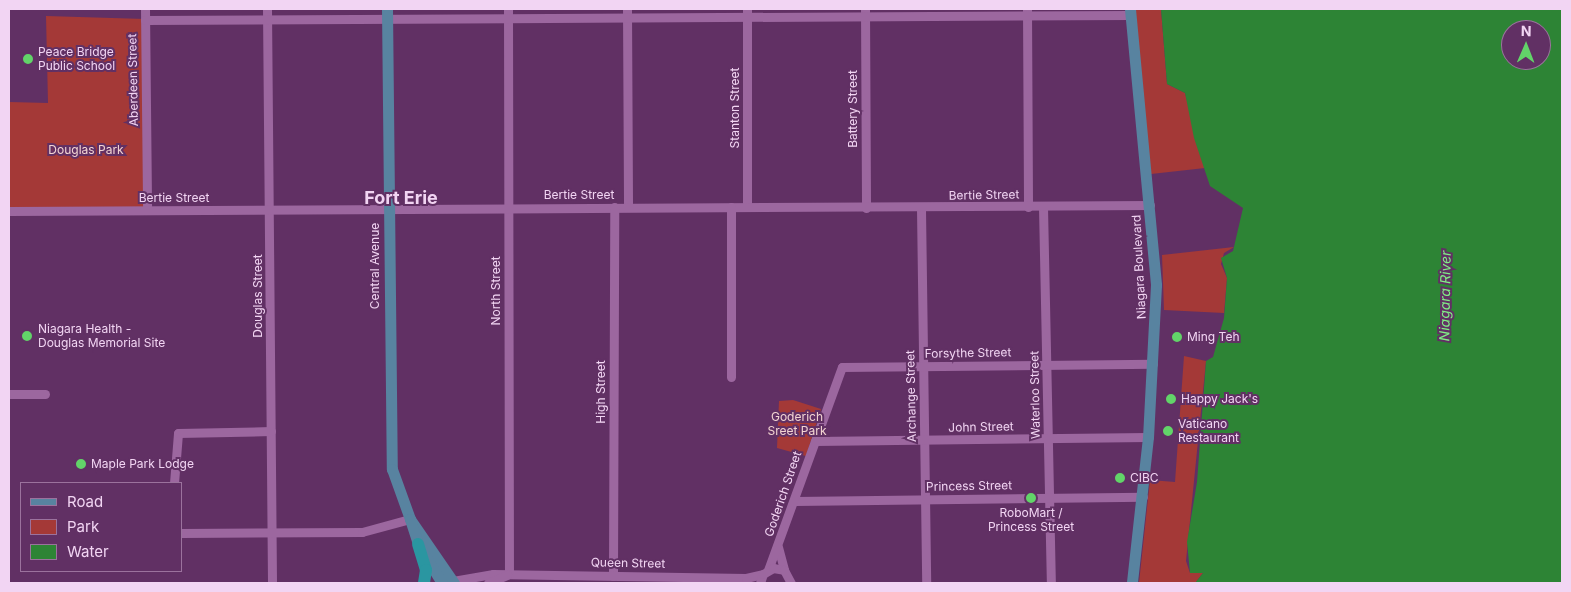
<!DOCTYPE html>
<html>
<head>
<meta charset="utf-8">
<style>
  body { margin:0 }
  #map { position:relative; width:1571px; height:592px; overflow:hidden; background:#613064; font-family:Inter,sans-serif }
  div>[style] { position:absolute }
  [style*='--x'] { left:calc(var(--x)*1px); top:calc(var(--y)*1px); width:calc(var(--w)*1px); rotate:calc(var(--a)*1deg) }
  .green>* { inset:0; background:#a43937 }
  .water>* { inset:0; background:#2d8435 }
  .minor>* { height:9px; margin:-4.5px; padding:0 4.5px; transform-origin:4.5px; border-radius:4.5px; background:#9c679f }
  .major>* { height:11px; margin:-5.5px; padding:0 5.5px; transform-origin:5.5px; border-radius:5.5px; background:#5883a0 }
  .highway>* { height:12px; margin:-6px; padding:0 6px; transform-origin:6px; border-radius:6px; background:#2a96a1 }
  .dots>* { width:14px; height:14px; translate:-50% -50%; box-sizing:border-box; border:2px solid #613064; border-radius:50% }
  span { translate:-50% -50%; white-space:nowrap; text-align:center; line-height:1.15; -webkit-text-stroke:4px #613064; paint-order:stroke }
  .poi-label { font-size:12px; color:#f2d5f3 }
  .left { translate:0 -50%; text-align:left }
  .street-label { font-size:12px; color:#f2d5f3 }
  .park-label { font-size:12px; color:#f3d5d2 }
  .water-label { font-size:14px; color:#81ee86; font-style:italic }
  .district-label { font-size:18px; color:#f2d5f3; font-weight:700 }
  .frame { position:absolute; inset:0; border:10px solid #f2d5f3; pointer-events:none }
  .legend { position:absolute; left:20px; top:482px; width:162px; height:90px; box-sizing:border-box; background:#613064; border:1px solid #9b729d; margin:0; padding:6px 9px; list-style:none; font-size:15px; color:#f2d5f3 }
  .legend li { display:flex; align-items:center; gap:10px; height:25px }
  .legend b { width:25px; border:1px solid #9b729d }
  .north { position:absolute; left:1501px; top:20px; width:50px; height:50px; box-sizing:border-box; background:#613064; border:1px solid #9b729d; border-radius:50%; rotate:1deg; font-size:14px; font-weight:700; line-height:20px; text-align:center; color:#f2d5f3 }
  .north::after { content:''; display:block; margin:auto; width:18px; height:22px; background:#62d469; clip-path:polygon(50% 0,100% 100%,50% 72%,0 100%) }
</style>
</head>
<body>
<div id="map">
  <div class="green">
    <i style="clip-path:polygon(1132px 9px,1161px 9px,1167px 84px,1185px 93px,1205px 168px,1151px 174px)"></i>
    <i style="clip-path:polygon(46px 16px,145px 19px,147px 210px,9px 210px,9px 102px,48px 103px)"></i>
    <i style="clip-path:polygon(1234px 247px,1224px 253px,1221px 264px,1227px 278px,1224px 313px,1164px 310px,1162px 255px)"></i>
    <i style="clip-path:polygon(1184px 356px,1206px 361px,1186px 561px,1190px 573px,1203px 573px,1195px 583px,1139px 583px,1150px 480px,1175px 482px)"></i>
    <i style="clip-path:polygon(793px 400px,821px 409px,806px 456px,777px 448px,779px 401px)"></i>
  </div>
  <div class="water">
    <i style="clip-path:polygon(evenodd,1161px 9px,1562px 9px,1562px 583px,1195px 583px,1203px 573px,1190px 573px,1187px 542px,1197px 482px,1206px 361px,1213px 357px,1224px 318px,1227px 278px,1221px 258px,1233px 251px,1243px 208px,1210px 186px,1194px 138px,1185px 93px,1167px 84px,1161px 9px,1511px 30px,1541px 30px,1541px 60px,1511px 60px,1511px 30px)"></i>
  </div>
  <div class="minor">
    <i style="--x:145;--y:9;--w:201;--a:89.4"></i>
    <i style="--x:267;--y:9;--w:574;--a:89.5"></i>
    <i style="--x:508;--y:9;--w:565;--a:89.9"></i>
    <i style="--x:627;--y:9;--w:198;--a:89.7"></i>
    <i style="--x:865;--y:9;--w:199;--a:89.7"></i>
    <i style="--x:1027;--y:9;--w:198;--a:89.7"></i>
    <i style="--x:145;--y:20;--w:985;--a:-0.29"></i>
    <i style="--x:747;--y:207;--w:198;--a:-90"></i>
    <i style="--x:1043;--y:207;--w:376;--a:88.8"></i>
    <i style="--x:921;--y:209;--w:374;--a:89.2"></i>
    <i style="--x:9;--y:211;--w:1141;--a:-0.3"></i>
    <i style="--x:731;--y:377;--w:170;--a:-90"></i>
    <i style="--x:9;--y:394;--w:36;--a:0"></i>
    <i style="--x:815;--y:441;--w:333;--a:-0.7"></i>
    <i style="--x:174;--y:483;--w:50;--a:-85.4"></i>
    <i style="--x:178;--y:433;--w:93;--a:-1.2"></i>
    <i style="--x:795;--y:501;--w:348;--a:-0.7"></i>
    <i style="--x:181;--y:533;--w:181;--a:-0.3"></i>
    <i style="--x:362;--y:532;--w:50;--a:-15.2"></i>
    <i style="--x:778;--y:547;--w:24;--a:75"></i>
    <i style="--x:768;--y:570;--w:216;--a:-70"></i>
    <i style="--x:842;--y:367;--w:311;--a:-0.6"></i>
    <i style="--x:613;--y:576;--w:369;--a:-89.8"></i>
    <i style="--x:447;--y:582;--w:47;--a:-9.9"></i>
    <i style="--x:493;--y:574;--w:253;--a:0.9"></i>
    <i style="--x:746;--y:578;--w:17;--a:-13"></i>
    <i style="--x:488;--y:583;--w:21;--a:-23"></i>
    <i style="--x:760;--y:583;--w:9;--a:-72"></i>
    <i style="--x:763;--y:574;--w:12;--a:-31"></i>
    <i style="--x:773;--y:568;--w:11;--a:10"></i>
    <i style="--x:784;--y:570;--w:15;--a:62"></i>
  </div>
  <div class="major">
    <i style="--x:387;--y:9;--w:460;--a:89.4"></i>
    <i style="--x:392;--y:469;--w:53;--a:70.2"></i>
    <i style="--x:410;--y:519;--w:78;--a:55.5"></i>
    <i style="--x:1130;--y:9;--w:277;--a:84.6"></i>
    <i style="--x:1156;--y:285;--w:152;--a:93"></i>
    <i style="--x:1148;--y:437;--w:147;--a:96.3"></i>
    <i style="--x:410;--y:519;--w:26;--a:72"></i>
    <i style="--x:418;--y:544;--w:46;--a:58.4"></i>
  </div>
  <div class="highway">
    <i style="--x:418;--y:544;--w:27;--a:73"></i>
    <i style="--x:426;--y:570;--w:13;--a:99"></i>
  </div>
  <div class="dots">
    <i style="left:28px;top:59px;background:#62d469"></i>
    <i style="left:27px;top:336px;background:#62d469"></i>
    <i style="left:1177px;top:337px;background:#62d469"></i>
    <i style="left:1171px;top:399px;background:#62d469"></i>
    <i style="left:1168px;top:431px;background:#62d469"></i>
    <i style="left:81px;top:464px;background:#62d469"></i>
    <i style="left:1120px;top:478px;background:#62d469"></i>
    <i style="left:1031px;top:498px;background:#62d469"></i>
  </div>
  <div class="poi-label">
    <span class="left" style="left:38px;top:59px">Peace Bridge<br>Public School</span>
    <span class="left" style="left:38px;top:336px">Niagara Health -<br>Douglas Memorial Site</span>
    <span class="left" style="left:1187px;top:337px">Ming Teh</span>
    <span class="left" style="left:1181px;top:399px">Happy Jack's</span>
    <span class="left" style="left:1178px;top:431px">Vaticano<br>Restaurant</span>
    <span class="left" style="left:91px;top:464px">Maple Park Lodge</span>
    <span class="left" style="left:1130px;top:478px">CIBC</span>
    <span style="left:1031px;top:520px">RoboMart /<br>Princess Street</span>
  </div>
  <div class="street-label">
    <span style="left:133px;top:80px;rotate:-91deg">Aberdeen Street</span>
    <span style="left:735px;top:108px;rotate:-90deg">Stanton Street</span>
    <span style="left:853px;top:109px;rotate:-90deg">Battery Street</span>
    <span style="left:579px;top:195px">Bertie Street</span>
    <span style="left:984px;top:195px;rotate:-1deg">Bertie Street</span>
    <span style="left:174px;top:198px">Bertie Street</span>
    <span style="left:375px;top:266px;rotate:-90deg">Central Avenue</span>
    <span style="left:1139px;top:267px;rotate:-93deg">Niagara Boulevard</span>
    <span style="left:496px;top:291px;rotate:-90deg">North Street</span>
    <span style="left:258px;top:296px;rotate:-90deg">Douglas Street</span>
    <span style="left:968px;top:353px;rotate:-1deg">Forsythe Street</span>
    <span style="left:601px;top:392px;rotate:-90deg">High Street</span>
    <span style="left:1035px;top:395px;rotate:-91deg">Waterloo Street</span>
    <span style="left:911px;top:396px;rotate:-91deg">Archange Street</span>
    <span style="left:981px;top:427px;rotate:-1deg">John Street</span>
    <span style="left:969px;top:486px;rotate:-1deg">Princess Street</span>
    <span style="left:783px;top:494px;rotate:-71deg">Goderich Street</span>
    <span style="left:628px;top:563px;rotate:1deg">Queen Street</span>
  </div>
  <div class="park-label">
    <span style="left:86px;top:150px">Douglas Park</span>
    <span style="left:797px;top:424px">Goderich<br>Sreet Park</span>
  </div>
  <div class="water-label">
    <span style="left:1445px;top:296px;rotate:-89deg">Niagara River</span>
  </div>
  <div class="district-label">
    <span style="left:401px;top:198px">Fort Erie</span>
  </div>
  <div class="frame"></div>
  <ul class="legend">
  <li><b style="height:6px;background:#5883a0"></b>Road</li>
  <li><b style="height:14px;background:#a43937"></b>Park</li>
  <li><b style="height:14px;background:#2d8435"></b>Water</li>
  </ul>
  <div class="north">N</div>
</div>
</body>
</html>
